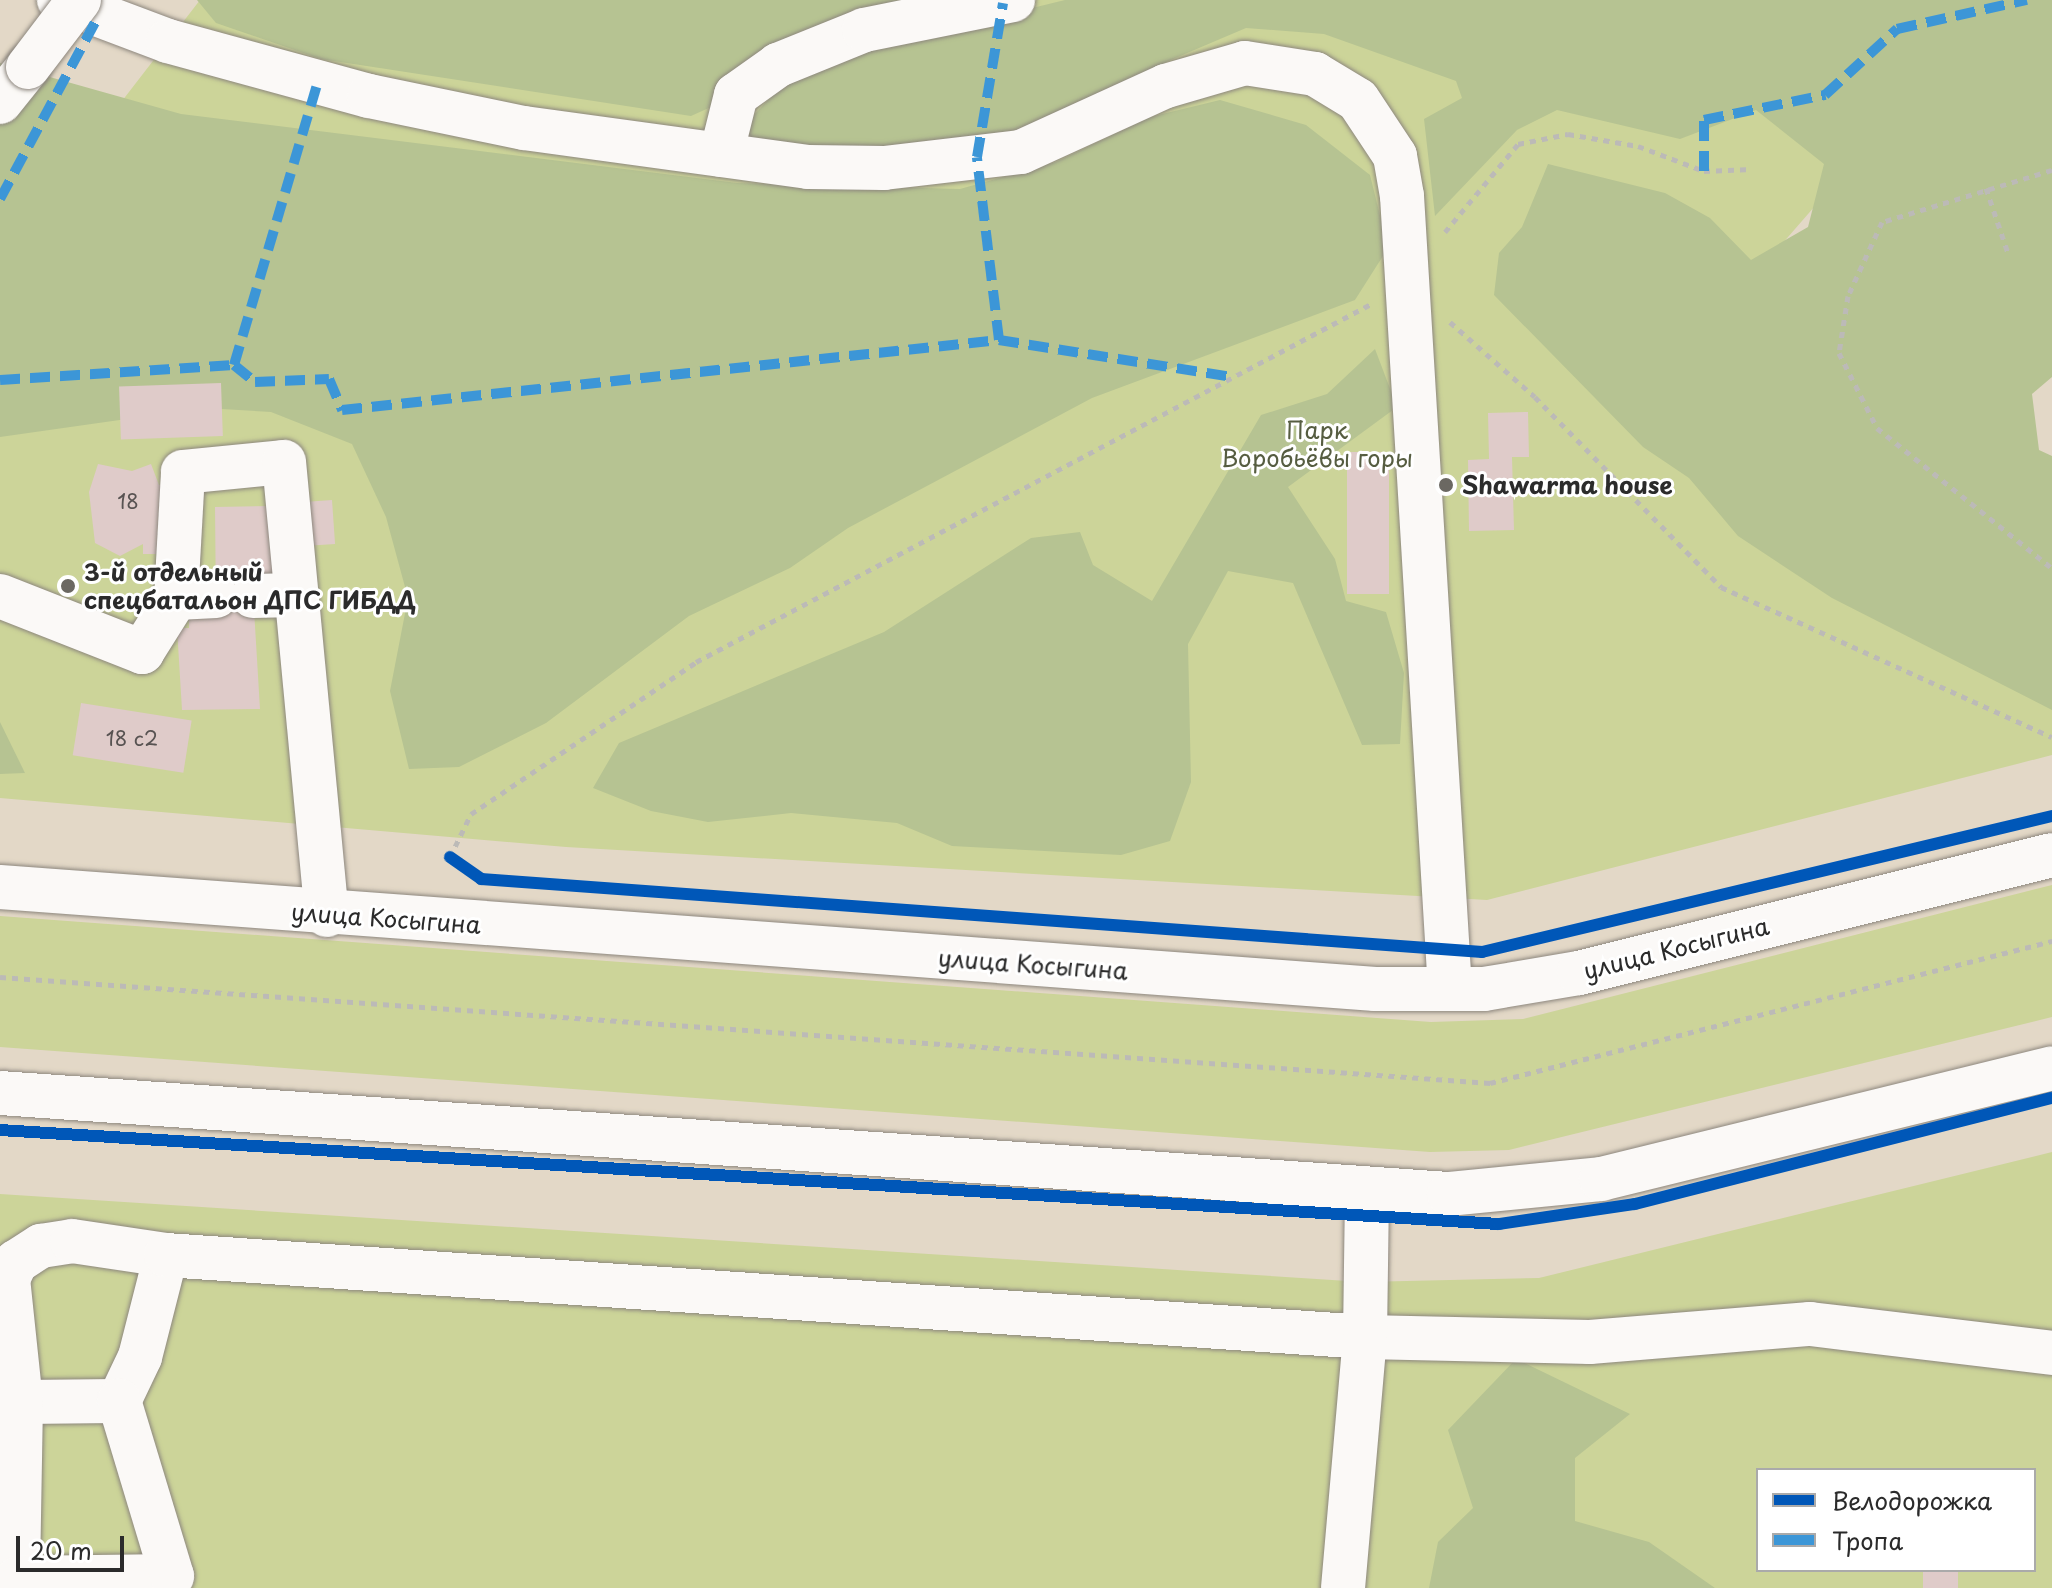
<!DOCTYPE html>
<html>
<head>
<meta charset="utf-8">
<style>
  body { margin:0 }
  #map { position:relative; width:2052px; height:1588px; overflow:hidden; background:#e3d8c7; font-family:"Playpen Sans",sans-serif }
  div>[style] { position:absolute }
  [style*='--x'] { left:calc(var(--x)*1px); top:calc(var(--y)*1px); width:calc(var(--w)*1px); rotate:calc(var(--a)*1deg) }
  .green>* { inset:0; background:#ccd499 }
  .forest>* { inset:0; background:#b6c392 }
  .building>* { inset:0; background:#dfcbc9; transform-origin:0 0 }
  .path>* { height:5px; margin-top:-2.5px; transform-origin:0; background:repeating-linear-gradient(90deg,#bcbab7 0 6px,transparent 0 12px) }
  .roads { filter:drop-shadow(0 0 2px #8d877e) drop-shadow(0 0 2px #8d877e) }
  .minor>* { height:44px; margin:-22px; padding:0 22px; transform-origin:22px; border-radius:22px; background:#fbf9f7 }
  .major>* { height:44px; margin:-22px; padding:0 22px; transform-origin:22px; border-radius:22px; background:#fbf9f7 }
  .bridges { filter:drop-shadow(0 0 2px #8d877e) drop-shadow(0 0 2px #8d877e) }
  .major-bridge>* { height:44px; margin:-22px; padding:0 22px; transform-origin:22px; border-radius:22px; background:#fbf9f7 }
  .quiet>* { height:10px; margin-top:-5px; transform-origin:0; background:repeating-linear-gradient(90deg,#3c96d7 0 20px,transparent 0 30px) }
  .cycleway>* { height:12px; margin:-6px; padding:0 6px; transform-origin:6px; border-radius:6px; background:#0057b8 }
  .dots>* { width:22px; height:22px; translate:-50% -50%; box-sizing:border-box; border:4px solid #fff; border-radius:50% }
  span { translate:-50% -50%; white-space:nowrap; text-align:center; line-height:1.15; -webkit-text-stroke:6px #fff; paint-order:stroke }
  .number-label { font-size:20px; color:#585352 }
  .number-label span { -webkit-text-stroke-width:0 }
  .park-label { font-size:24px; color:#565d41 }
  .poi-label { font-size:24px; color:#2b2b2b; font-weight:700 }
  .left { translate:0 -50%; text-align:left }
  .street-label { font-size:24px; color:#2b2b2b }
  .legend { position:absolute; left:1756px; top:1468px; width:280px; height:104px; box-sizing:border-box; background:#fff; border:2px solid #aaa; margin:0; padding:10px 14px; list-style:none; font-size:24px; color:#2b2b2b }
  .legend li { display:flex; align-items:center; gap:16px; height:40px }
  .legend b { width:40px; border:2px solid #aaa }
  .scale { position:absolute; left:16px; top:1536px; width:108px; height:36px; box-sizing:border-box; border:4px solid #2b2b2b; border-top:0; padding-left:10px; font-size:24px; line-height:28px; white-space:nowrap; color:#2b2b2b; -webkit-text-stroke:6px #fff; paint-order:stroke }
</style>
</head>
<body>
<div id="map">
  <div class="green">
    <i style="clip-path:polygon(200px 0,2052px 0,1869px 144px,1741px 291px,2052px 651px,2052px 755px,1487px 900px,566px 847px,0 798px,0 259px)"></i>
    <i style="clip-path:polygon(2052px 885px,2052px 1017px,1509px 1150px,1430px 1152px,0 1047px,0 916px,1431px 1022px,1523px 1019px)"></i>
    <i style="clip-path:polygon(evenodd,2052px 1152px,2052px 1588px,0 1588px,0 1194px,1363px 1282px,1539px 1278px,2052px 1152px,1758px 1470px,2034px 1470px,2034px 1570px,1758px 1570px,1758px 1470px)"></i>
  </div>
  <div class="forest">
    <i style="clip-path:polygon(197px 0,948px 0,691px 116px,321px 59px,216px 23px)"></i>
    <i style="clip-path:polygon(1065px 0,2052px 0,2052px 377px,2032px 394px,2039px 450px,2052px 456px,2052px 710px,1832px 598px,1738px 536px,1689px 478px,1643px 447px,1494px 295px,1499px 253px,1522px 227px,1548px 164px,1665px 193px,1710px 218px,1751px 260px,1808px 227px,1824px 164px,1756px 110px,1680px 139px,1557px 110px,1517px 130px,1435px 216px,1424px 119px,1462px 98px,1456px 81px,1324px 34px,1246px 28px,1166px 62px,1128px 90px,966px 150px,740px 146px,754px 115px,786px 81px,850px 53px)"></i>
    <i style="clip-path:polygon(0 63px,181px 114px,737px 183px,960px 189px,1056px 162px,1150px 117px,1220px 100px,1306px 125px,1370px 175px,1388px 248px,1355px 300px,1092px 398px,848px 528px,790px 568px,689px 616px,546px 723px,459px 767px,409px 769px,390px 691px,408px 598px,386px 517px,352px 444px,271px 412px,204px 408px,0 437px)"></i>
    <i style="clip-path:polygon(1375px 349px,1397px 407px,1288px 487px,1335px 559px,1346px 601px,1386px 612px,1404px 673px,1400px 744px,1362px 745px,1293px 583px,1228px 571px,1188px 644px,1191px 782px,1170px 841px,1121px 855px,952px 846px,897px 823px,791px 813px,708px 822px,651px 811px,593px 788px,619px 743px,884px 632px,1031px 538px,1080px 532px,1093px 565px,1152px 601px,1261px 415px,1327px 394px)"></i>
    <i style="clip-path:polygon(0 722px,25px 773px,0 774px)"></i>
    <i style="clip-path:polygon(1516px 1359px,1630px 1414px,1575px 1458px,1575px 1521px,1649px 1542px,1715px 1588px,1429px 1588px,1438px 1542px,1473px 1508px,1448px 1430px)"></i>
  </div>
  <div class="building">
    <i style="left:221px;top:383px;width:53px;height:102px;rotate:88deg"></i>
    <i style="clip-path:polygon(1528px 412px,1529px 457px,1512px 457px,1514px 530px,1469px 531px,1468px 460px,1489px 459px,1488px 413px)"></i>
    <i style="left:1347px;top:452px;width:42px;height:142px"></i>
    <i style="clip-path:polygon(98px 464px,132px 471px,151px 464px,159px 485px,167px 485px,160px 554px,143px 554px,143px 544px,120px 556px,95px 543px,89px 492px)"></i>
    <i style="left:332px;top:500px;width:44px;height:35px;rotate:86deg"></i>
    <i style="clip-path:polygon(273px 506px,276px 575px,252px 576px,260px 709px,182px 710px,177px 628px,189px 628px,189px 608px,216px 608px,215px 507px)"></i>
    <i style="left:81px;top:703px;width:112px;height:53px;rotate:9deg"></i>
    <i style="left:1923px;top:1570px;width:35px;height:18px"></i>
  </div>
  <div class="path">
    <i style="--x:2052;--y:170;--w:178;--a:163"></i>
    <i style="--x:1882;--y:222;--w:81;--a:114.7"></i>
    <i style="--x:1848;--y:296;--w:58;--a:99"></i>
    <i style="--x:1839;--y:353;--w:84;--a:63.1"></i>
    <i style="--x:1877;--y:428;--w:224;--a:38.7"></i>
    <i style="--x:1986;--y:188;--w:69;--a:71.3"></i>
    <i style="--x:1445;--y:232;--w:114;--a:-50.3"></i>
    <i style="--x:1518;--y:144;--w:51;--a:-11.3"></i>
    <i style="--x:1568;--y:134;--w:71;--a:9.7"></i>
    <i style="--x:1638;--y:146;--w:71;--a:20.7"></i>
    <i style="--x:1704;--y:171;--w:48;--a:-2.4"></i>
    <i style="--x:1450;--y:322;--w:113;--a:41.4"></i>
    <i style="--x:1535;--y:397;--w:266;--a:45.6"></i>
    <i style="--x:1721;--y:587;--w:363;--a:24.4"></i>
    <i style="--x:450;--y:857;--w:48;--a:-64"></i>
    <i style="--x:471;--y:814;--w:272;--a:-34"></i>
    <i style="--x:696;--y:662;--w:764;--a:-27.94"></i>
    <i style="--x:0;--y:977;--w:1494;--a:4.07"></i>
    <i style="--x:1490;--y:1083;--w:580;--a:-14.18"></i>
  </div>
  <div class="roads">
    <div class="minor">
      <i style="--x:59;--y:0;--w:116;--a:20.6"></i>
      <i style="--x:168;--y:41;--w:208;--a:15.3"></i>
      <i style="--x:369;--y:96;--w:158;--a:11.7"></i>
      <i style="--x:524;--y:128;--w:287;--a:7.8"></i>
      <i style="--x:808;--y:167;--w:76;--a:0.8"></i>
      <i style="--x:884;--y:168;--w:138;--a:-6.7"></i>
      <i style="--x:1021;--y:152;--w:159;--a:-24.5"></i>
      <i style="--x:1166;--y:86;--w:82;--a:-16.2"></i>
      <i style="--x:1245;--y:63;--w:71;--a:8.9"></i>
      <i style="--x:1315;--y:74;--w:50;--a:31.2"></i>
      <i style="--x:1358;--y:100;--w:67;--a:56.5"></i>
      <i style="--x:1395;--y:156;--w:41;--a:80.1"></i>
      <i style="--x:1402;--y:196;--w:794;--a:86.54"></i>
      <i style="--x:721;--y:155;--w:62;--a:-76"></i>
      <i style="--x:736;--y:95;--w:52;--a:-35.5"></i>
      <i style="--x:778;--y:65;--w:93;--a:-22.1"></i>
      <i style="--x:864;--y:30;--w:152;--a:-11.4"></i>
      <i style="--x:0;--y:596;--w:153;--a:21.5"></i>
      <i style="--x:142;--y:652;--w:64;--a:-57.8"></i>
      <i style="--x:176;--y:598;--w:126;--a:-86.8"></i>
      <i style="--x:183;--y:472;--w:101;--a:-5.7"></i>
      <i style="--x:284;--y:462;--w:455;--a:84.6"></i>
      <i style="--x:253;--y:596;--w:43;--a:-1.3"></i>
      <i style="--x:176;--y:598;--w:40;--a:-2.9"></i>
      <i style="--x:166;--y:1255;--w:105;--a:104.3"></i>
      <i style="--x:140;--y:1357;--w:49;--a:115.5"></i>
      <i style="--x:119;--y:1401;--w:98;--a:179.4"></i>
      <i style="--x:21;--y:1402;--w:124;--a:-96"></i>
      <i style="--x:8;--y:1279;--w:19;--a:-65"></i>
      <i style="--x:16;--y:1262;--w:30;--a:-33"></i>
      <i style="--x:41;--y:1246;--w:31;--a:-9"></i>
      <i style="--x:72;--y:1241;--w:95;--a:8.5"></i>
      <i style="--x:166;--y:1255;--w:1202;--a:3.91"></i>
      <i style="--x:1365;--y:1337;--w:225;--a:1.3"></i>
      <i style="--x:1590;--y:1342;--w:221;--a:-4.7"></i>
      <i style="--x:1810;--y:1324;--w:244;--a:6.8"></i>
      <i style="--x:21;--y:1402;--w:176;--a:91"></i>
      <i style="--x:18;--y:1578;--w:154;--a:-0.7"></i>
      <i style="--x:172;--y:1576;--w:183;--a:-106.8"></i>
      <i style="--x:1343;--y:1588;--w:252;--a:-85"></i>
      <i style="--x:1365;--y:1337;--w:146;--a:-89.2"></i>
    </div>
    <div class="major">
      <i style="--x:0;--y:102;--w:45;--a:-51.3"></i>
      <i style="--x:0;--y:887;--w:1379;--a:4.24"></i>
      <i style="--x:1375;--y:989;--w:109;--a:0"></i>
      <i style="--x:1484;--y:989;--w:96;--a:-9.6"></i>
      <i style="--x:1579;--y:973;--w:487;--a:-14"></i>
      <i style="--x:0;--y:1093;--w:1453;--a:3.99"></i>
      <i style="--x:1449;--y:1194;--w:153;--a:-5.6"></i>
      <i style="--x:1601;--y:1179;--w:464;--a:-13.8"></i>
    </div>
  </div>
  <div class="bridges">
    <div class="major-bridge">
      <i style="--x:28;--y:67;--w:84;--a:-52.7"></i>
    </div>
  </div>
  <div class="quiet">
    <i style="--x:1704;--y:171;--w:51;--a:-90"></i>
    <i style="--x:1704;--y:120;--w:124;--a:-11.7"></i>
    <i style="--x:1825;--y:95;--w:98;--a:-42.5"></i>
    <i style="--x:1897;--y:29;--w:133;--a:-12.6"></i>
    <i style="--x:0;--y:199;--w:209;--a:-61.7"></i>
    <i style="--x:999;--y:340;--w:184;--a:-96.9"></i>
    <i style="--x:977;--y:157;--w:156;--a:-80.4"></i>
    <i style="--x:234;--y:365;--w:295;--a:-73.5"></i>
    <i style="--x:0;--y:380;--w:234;--a:-3.7"></i>
    <i style="--x:234;--y:365;--w:27;--a:39"></i>
    <i style="--x:255;--y:382;--w:74;--a:-2.3"></i>
    <i style="--x:329;--y:379;--w:34;--a:67"></i>
    <i style="--x:342;--y:410;--w:661;--a:-6.08"></i>
    <i style="--x:999;--y:340;--w:237;--a:9"></i>
  </div>
  <div class="cycleway">
    <i style="--x:450;--y:857;--w:38;--a:35"></i>
    <i style="--x:481;--y:879;--w:1004;--a:4.17"></i>
    <i style="--x:1482;--y:952;--w:586;--a:-13.42"></i>
    <i style="--x:0;--y:1130;--w:1502;--a:3.59"></i>
    <i style="--x:1499;--y:1224;--w:137;--a:-8.4"></i>
    <i style="--x:1635;--y:1204;--w:430;--a:-14.3"></i>
  </div>
  <div class="dots">
    <i style="left:1446px;top:485px;background:#6b6862"></i>
    <i style="left:68px;top:586px;background:#6b6862"></i>
  </div>
  <div class="number-label">
    <span style="left:128px;top:501px">18</span>
    <span style="left:132px;top:738px">18 с2</span>
  </div>
  <div class="park-label">
    <span style="left:1317px;top:444px">Парк<br>Воробьёвы горы</span>
  </div>
  <div class="poi-label">
    <span class="left" style="left:1462px;top:485px">Shawarma house</span>
    <span class="left" style="left:84px;top:586px">3-й отдельный<br>спецбатальон ДПС ГИБДД</span>
  </div>
  <div class="street-label">
    <span style="left:386px;top:918px;rotate:4deg">улица Косыгина</span>
    <span style="left:1676px;top:948px;rotate:-14deg">улица Косыгина</span>
    <span style="left:1033px;top:964px;rotate:4deg">улица Косыгина</span>
  </div>
  <ul class="legend">
  <li><b style="height:10px;background:#0057b8"></b>Велодорожка</li>
  <li><b style="height:10px;background:#3c96d7"></b>Тропа</li>
  </ul>
  <div class="scale">20 m</div>
</div>
</body>
</html>
